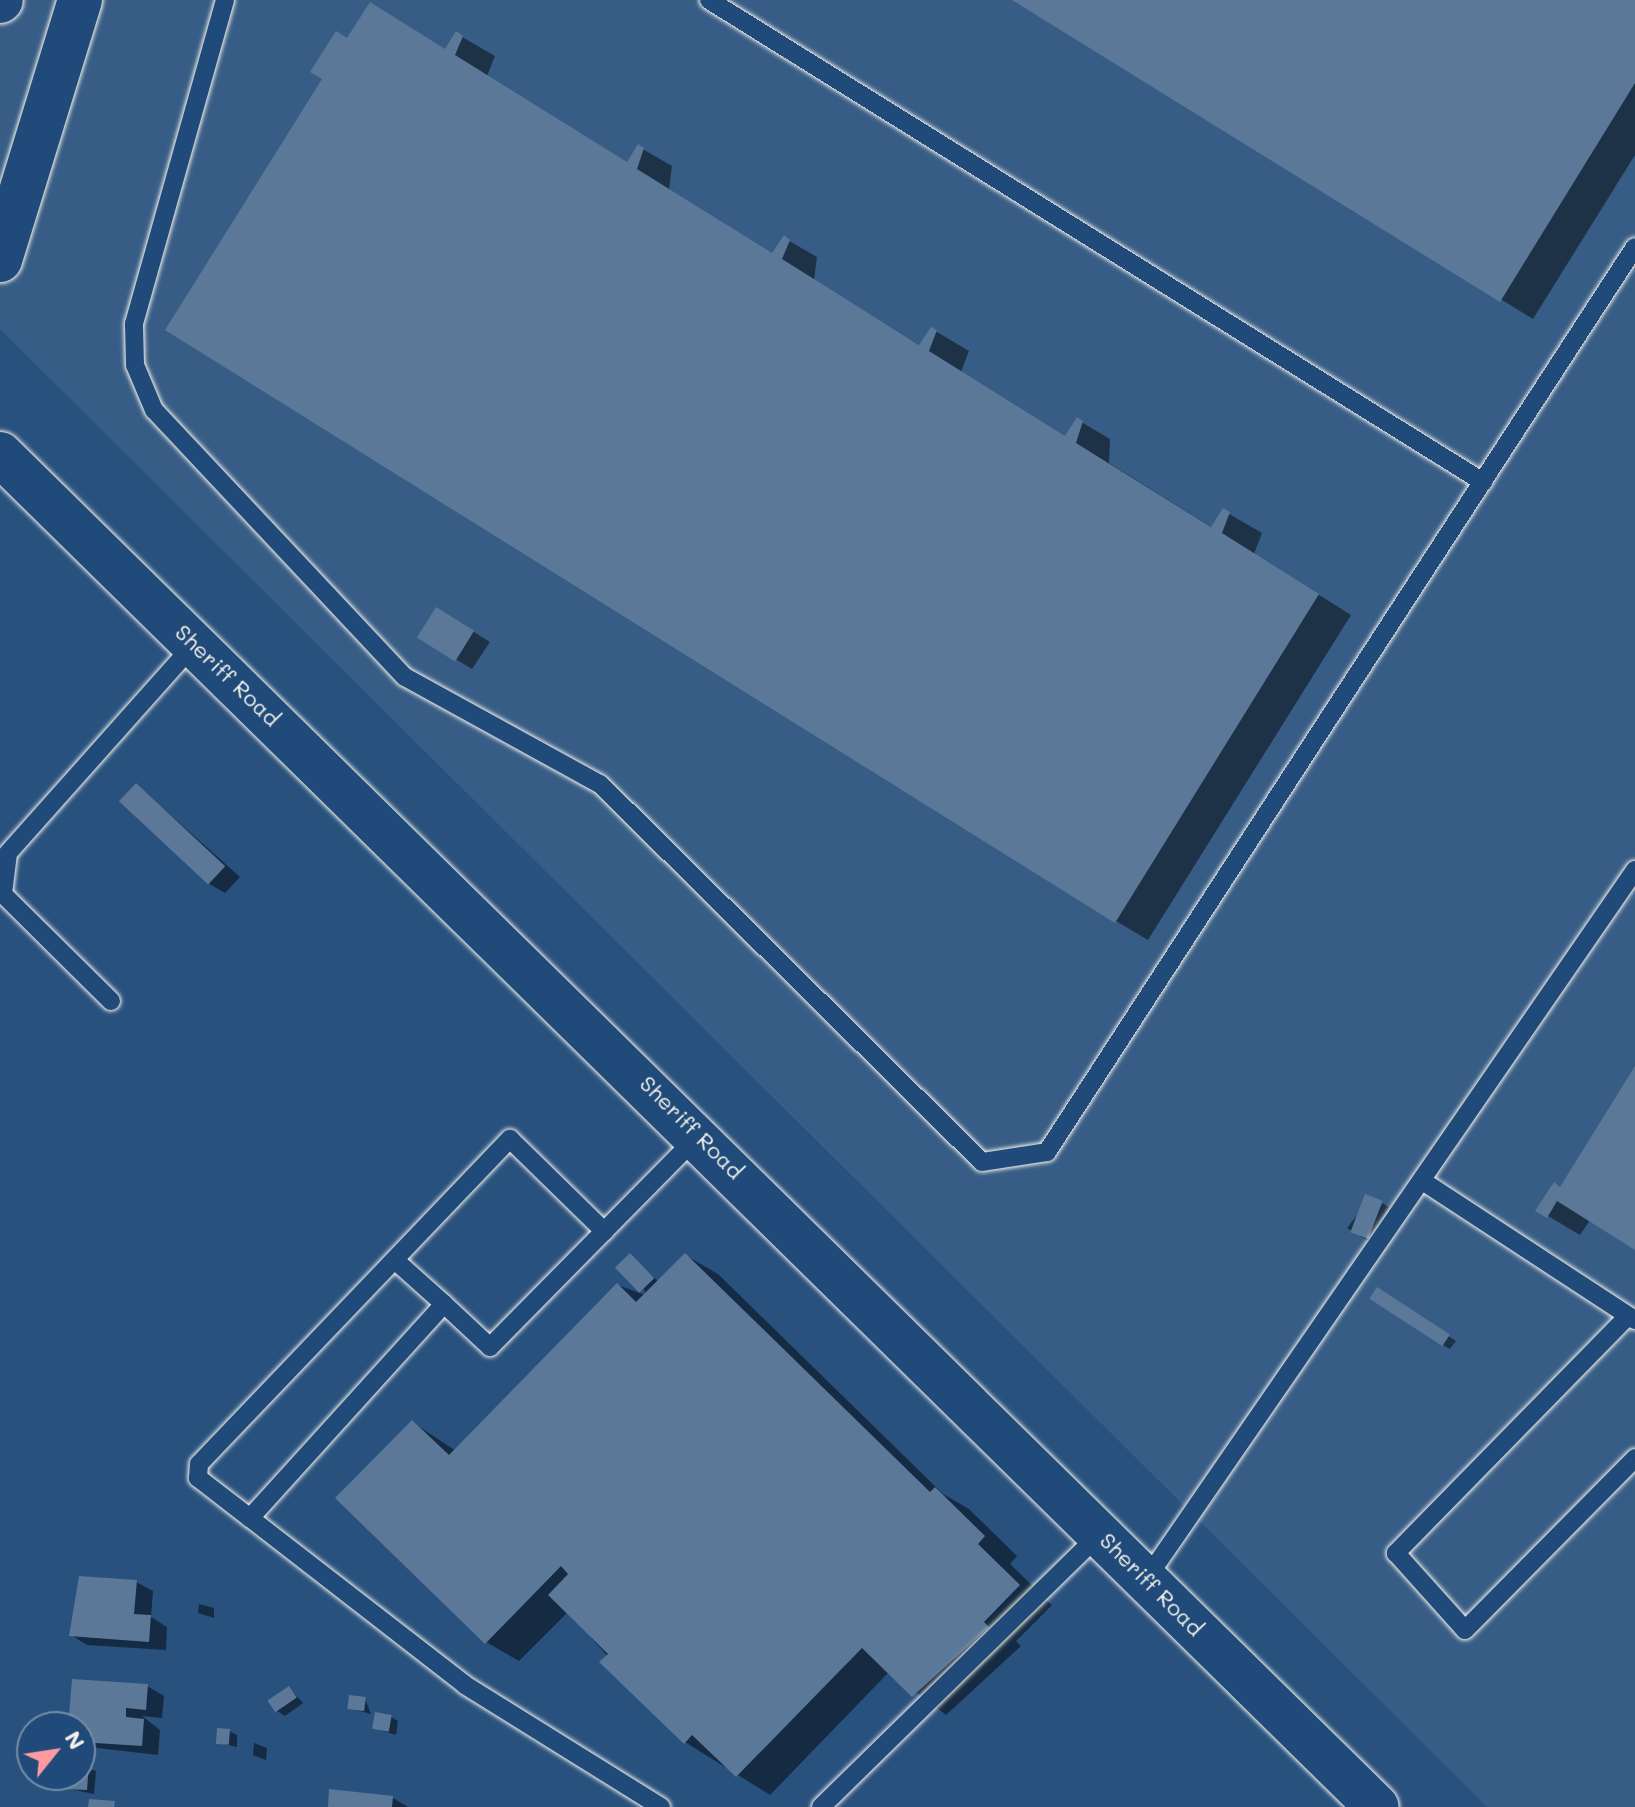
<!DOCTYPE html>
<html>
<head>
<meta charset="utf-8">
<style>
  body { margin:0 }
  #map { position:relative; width:1635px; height:1807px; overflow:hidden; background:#28517e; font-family:Mali,sans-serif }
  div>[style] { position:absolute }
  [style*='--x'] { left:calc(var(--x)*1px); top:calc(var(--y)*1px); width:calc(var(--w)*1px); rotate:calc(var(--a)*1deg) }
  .built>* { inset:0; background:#375d86 }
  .shadow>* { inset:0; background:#0007 }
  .building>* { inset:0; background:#5b7899; transform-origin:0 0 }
  .roads { filter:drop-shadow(0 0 2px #f4f1e8) drop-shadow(0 0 2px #f4f1e8) }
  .service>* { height:18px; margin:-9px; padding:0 9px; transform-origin:9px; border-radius:9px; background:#1f4a7a }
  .tertiary>* { height:44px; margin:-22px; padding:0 22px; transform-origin:22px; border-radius:22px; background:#1f4a7a }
  .secondary>* { height:44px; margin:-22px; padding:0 22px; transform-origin:22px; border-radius:22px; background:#1f4a7a }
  span { translate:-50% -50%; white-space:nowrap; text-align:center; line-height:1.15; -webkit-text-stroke:7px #1f4a7a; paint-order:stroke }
  .street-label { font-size:22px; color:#f4f1e8 }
  .north { position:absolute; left:16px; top:1711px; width:80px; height:80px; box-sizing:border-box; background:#1f4a7a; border:2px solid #748da6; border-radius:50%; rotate:60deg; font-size:22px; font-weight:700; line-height:32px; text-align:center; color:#f4f1e8 }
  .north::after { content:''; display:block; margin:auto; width:28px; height:36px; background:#ff9aa2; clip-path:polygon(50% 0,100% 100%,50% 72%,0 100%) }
</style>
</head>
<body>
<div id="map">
  <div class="built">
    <i style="clip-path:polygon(0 0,1635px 0,1635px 1807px,1487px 1807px,0 329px)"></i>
  </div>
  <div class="shadow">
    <i style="clip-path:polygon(1016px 0,1635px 0,1635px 155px,1533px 319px)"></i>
    <i style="clip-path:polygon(457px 34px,495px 56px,487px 76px,628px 164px,639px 147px,672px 166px,669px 189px,773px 255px,784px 238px,817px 257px,814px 280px,921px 346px,932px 329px,969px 351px,961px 372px,1067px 438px,1078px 420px,1110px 439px,1109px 463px,1213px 528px,1224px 511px,1262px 533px,1254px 554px,1351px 615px,1148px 940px,1116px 921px,348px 40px,446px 51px)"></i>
    <i style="clip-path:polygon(453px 619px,490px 642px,472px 669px,419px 637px)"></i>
    <i style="clip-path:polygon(137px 785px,240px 877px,225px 893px,208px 883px)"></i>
    <i style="clip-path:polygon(1635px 1069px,1635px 1248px,1590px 1220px,1580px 1235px,1538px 1210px,1561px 1189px)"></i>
    <i style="clip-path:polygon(1371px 1197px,1389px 1207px,1368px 1241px,1347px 1228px)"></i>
    <i style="clip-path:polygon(685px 1255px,718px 1274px,943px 1494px,969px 1509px,1017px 1556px,1010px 1564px,1052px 1605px,1016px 1641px,1021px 1646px,946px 1715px,889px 1672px,770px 1795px,685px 1742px,568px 1612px,519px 1661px,486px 1642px,412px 1422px,456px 1451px,617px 1285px,646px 1295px,630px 1256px,659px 1282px)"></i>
    <i style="clip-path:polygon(1385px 1294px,1456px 1341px,1450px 1349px,1443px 1345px)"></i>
    <i style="clip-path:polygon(136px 1582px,153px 1591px,151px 1617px,167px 1627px,166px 1650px,87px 1645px,71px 1635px)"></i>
    <i style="clip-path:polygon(199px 1604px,214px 1608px,214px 1618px,198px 1613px)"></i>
    <i style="clip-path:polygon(147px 1686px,164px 1696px,162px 1718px,142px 1716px,160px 1730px,158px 1755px,80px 1746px,80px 1727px,71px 1727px)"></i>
    <i style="clip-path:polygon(289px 1688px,303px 1703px,285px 1716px,277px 1711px)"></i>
    <i style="clip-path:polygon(365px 1699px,371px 1714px,349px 1708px)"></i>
    <i style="clip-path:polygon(391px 1717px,398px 1721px,396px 1735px,374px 1728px)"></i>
    <i style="clip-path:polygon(229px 1731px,237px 1735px,237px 1747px,218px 1743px)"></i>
    <i style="clip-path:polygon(254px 1743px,267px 1748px,266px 1760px,253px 1755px)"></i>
    <i style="clip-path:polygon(80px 1766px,96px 1771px,94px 1794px,65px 1788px,66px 1775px,80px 1775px)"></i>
    <i style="clip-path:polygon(393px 1798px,408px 1807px,330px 1807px)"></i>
  </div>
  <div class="building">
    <i style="clip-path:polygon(1012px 0,1635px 0,1635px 83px,1500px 302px)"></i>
    <i style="clip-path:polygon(370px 2px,445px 49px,456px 31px,463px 36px,455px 55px,627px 162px,638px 144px,644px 148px,637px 169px,772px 253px,784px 235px,790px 240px,782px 259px,919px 345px,931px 327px,937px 330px,929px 351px,1065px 436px,1077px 417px,1083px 421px,1076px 443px,1211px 527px,1223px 508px,1230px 512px,1222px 533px,1319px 594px,1115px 923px,165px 330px,322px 79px,310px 72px,336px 31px,347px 38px)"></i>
    <i style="left:436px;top:607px;width:45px;height:36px;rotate:32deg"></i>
    <i style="left:136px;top:783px;width:122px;height:25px;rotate:43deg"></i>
    <i style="clip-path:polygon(1635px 1066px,1635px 1250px,1557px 1201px,1547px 1218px,1535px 1211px,1554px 1182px,1560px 1187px)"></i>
    <i style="left:1365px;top:1194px;width:19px;height:41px;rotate:21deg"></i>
    <i style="left:630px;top:1253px;width:35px;height:21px;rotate:46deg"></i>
    <i style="clip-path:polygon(685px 1253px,930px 1492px,935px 1487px,985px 1536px,978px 1544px,1020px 1585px,984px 1622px,989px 1627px,912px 1697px,862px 1648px,736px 1777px,692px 1735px,684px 1744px,599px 1662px,608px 1654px,548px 1595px,568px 1574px,561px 1566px,485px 1644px,335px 1498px,412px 1420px,449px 1455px,617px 1283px,636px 1302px)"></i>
    <i style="left:1377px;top:1287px;width:87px;height:14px;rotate:33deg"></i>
    <i style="clip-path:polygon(79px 1576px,137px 1580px,134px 1614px,151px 1615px,149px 1642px,69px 1636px)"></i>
    <i style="clip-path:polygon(72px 1679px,148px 1684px,146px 1710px,126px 1708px,126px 1717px,144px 1719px,142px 1746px,80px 1742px,80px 1727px,68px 1727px)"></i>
    <i style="left:289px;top:1686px;width:14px;height:26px;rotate:56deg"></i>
    <i style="left:349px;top:1695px;width:17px;height:14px;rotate:7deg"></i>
    <i style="left:375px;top:1712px;width:17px;height:17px;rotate:10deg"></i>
    <i style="left:217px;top:1728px;width:13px;height:16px;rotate:4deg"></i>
    <i style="clip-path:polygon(80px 1764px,89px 1764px,87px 1790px,63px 1789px,64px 1775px,80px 1775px)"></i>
    <i style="clip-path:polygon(329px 1789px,393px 1796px,392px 1807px,328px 1807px)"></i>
    <i style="clip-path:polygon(89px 1799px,115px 1801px,114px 1807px,88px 1807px)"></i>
  </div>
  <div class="roads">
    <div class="service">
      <i style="--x:225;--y:0;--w:337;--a:105.7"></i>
      <i style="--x:134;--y:324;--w:41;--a:88.6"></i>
      <i style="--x:135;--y:365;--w:49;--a:67.1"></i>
      <i style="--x:154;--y:410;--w:366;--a:46.8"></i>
      <i style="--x:405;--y:677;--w:222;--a:28.8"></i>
      <i style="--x:600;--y:784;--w:537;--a:44.7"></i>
      <i style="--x:982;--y:1162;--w:66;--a:-8.7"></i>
      <i style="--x:1047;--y:1152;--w:1079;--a:-56.99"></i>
      <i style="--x:709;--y:0;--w:912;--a:31.91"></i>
      <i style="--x:111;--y:1001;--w:152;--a:-135.3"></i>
      <i style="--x:3;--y:894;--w:41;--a:-83"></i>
      <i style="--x:8;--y:853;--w:281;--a:-48.3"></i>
      <i style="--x:1424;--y:1182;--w:252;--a:33.2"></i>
      <i style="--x:397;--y:1262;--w:63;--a:41.8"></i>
      <i style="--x:444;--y:1304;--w:289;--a:132.2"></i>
      <i style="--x:250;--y:1518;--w:272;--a:37.8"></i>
      <i style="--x:465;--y:1685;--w:231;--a:31.9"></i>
      <i style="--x:444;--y:1304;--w:63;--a:43.1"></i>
      <i style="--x:490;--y:1347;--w:295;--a:-45.4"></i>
      <i style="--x:1628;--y:1316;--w:332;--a:134.4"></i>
      <i style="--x:1396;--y:1553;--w:103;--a:48.1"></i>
      <i style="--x:1465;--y:1630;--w:242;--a:-45.3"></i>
      <i style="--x:250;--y:1518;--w:66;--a:-142.4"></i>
      <i style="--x:198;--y:1478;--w:14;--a:-86"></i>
      <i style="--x:199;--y:1464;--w:450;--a:-46.3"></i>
      <i style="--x:510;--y:1139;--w:132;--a:44.4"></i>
      <i style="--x:1147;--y:1578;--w:860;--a:-55.42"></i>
      <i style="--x:821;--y:1807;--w:392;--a:-44.4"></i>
    </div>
    <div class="tertiary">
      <i style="--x:0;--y:1;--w:1;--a:-45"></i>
      <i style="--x:0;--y:260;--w:272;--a:-72.9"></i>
    </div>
    <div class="secondary">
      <i style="--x:0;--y:454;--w:1930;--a:44.5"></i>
    </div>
  </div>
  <div class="street-label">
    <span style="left:228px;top:675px;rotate:44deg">Sheriff Road</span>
    <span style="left:692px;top:1127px;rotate:45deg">Sheriff Road</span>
    <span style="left:1152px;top:1584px;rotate:45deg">Sheriff Road</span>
  </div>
  <div class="north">N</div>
</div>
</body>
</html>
